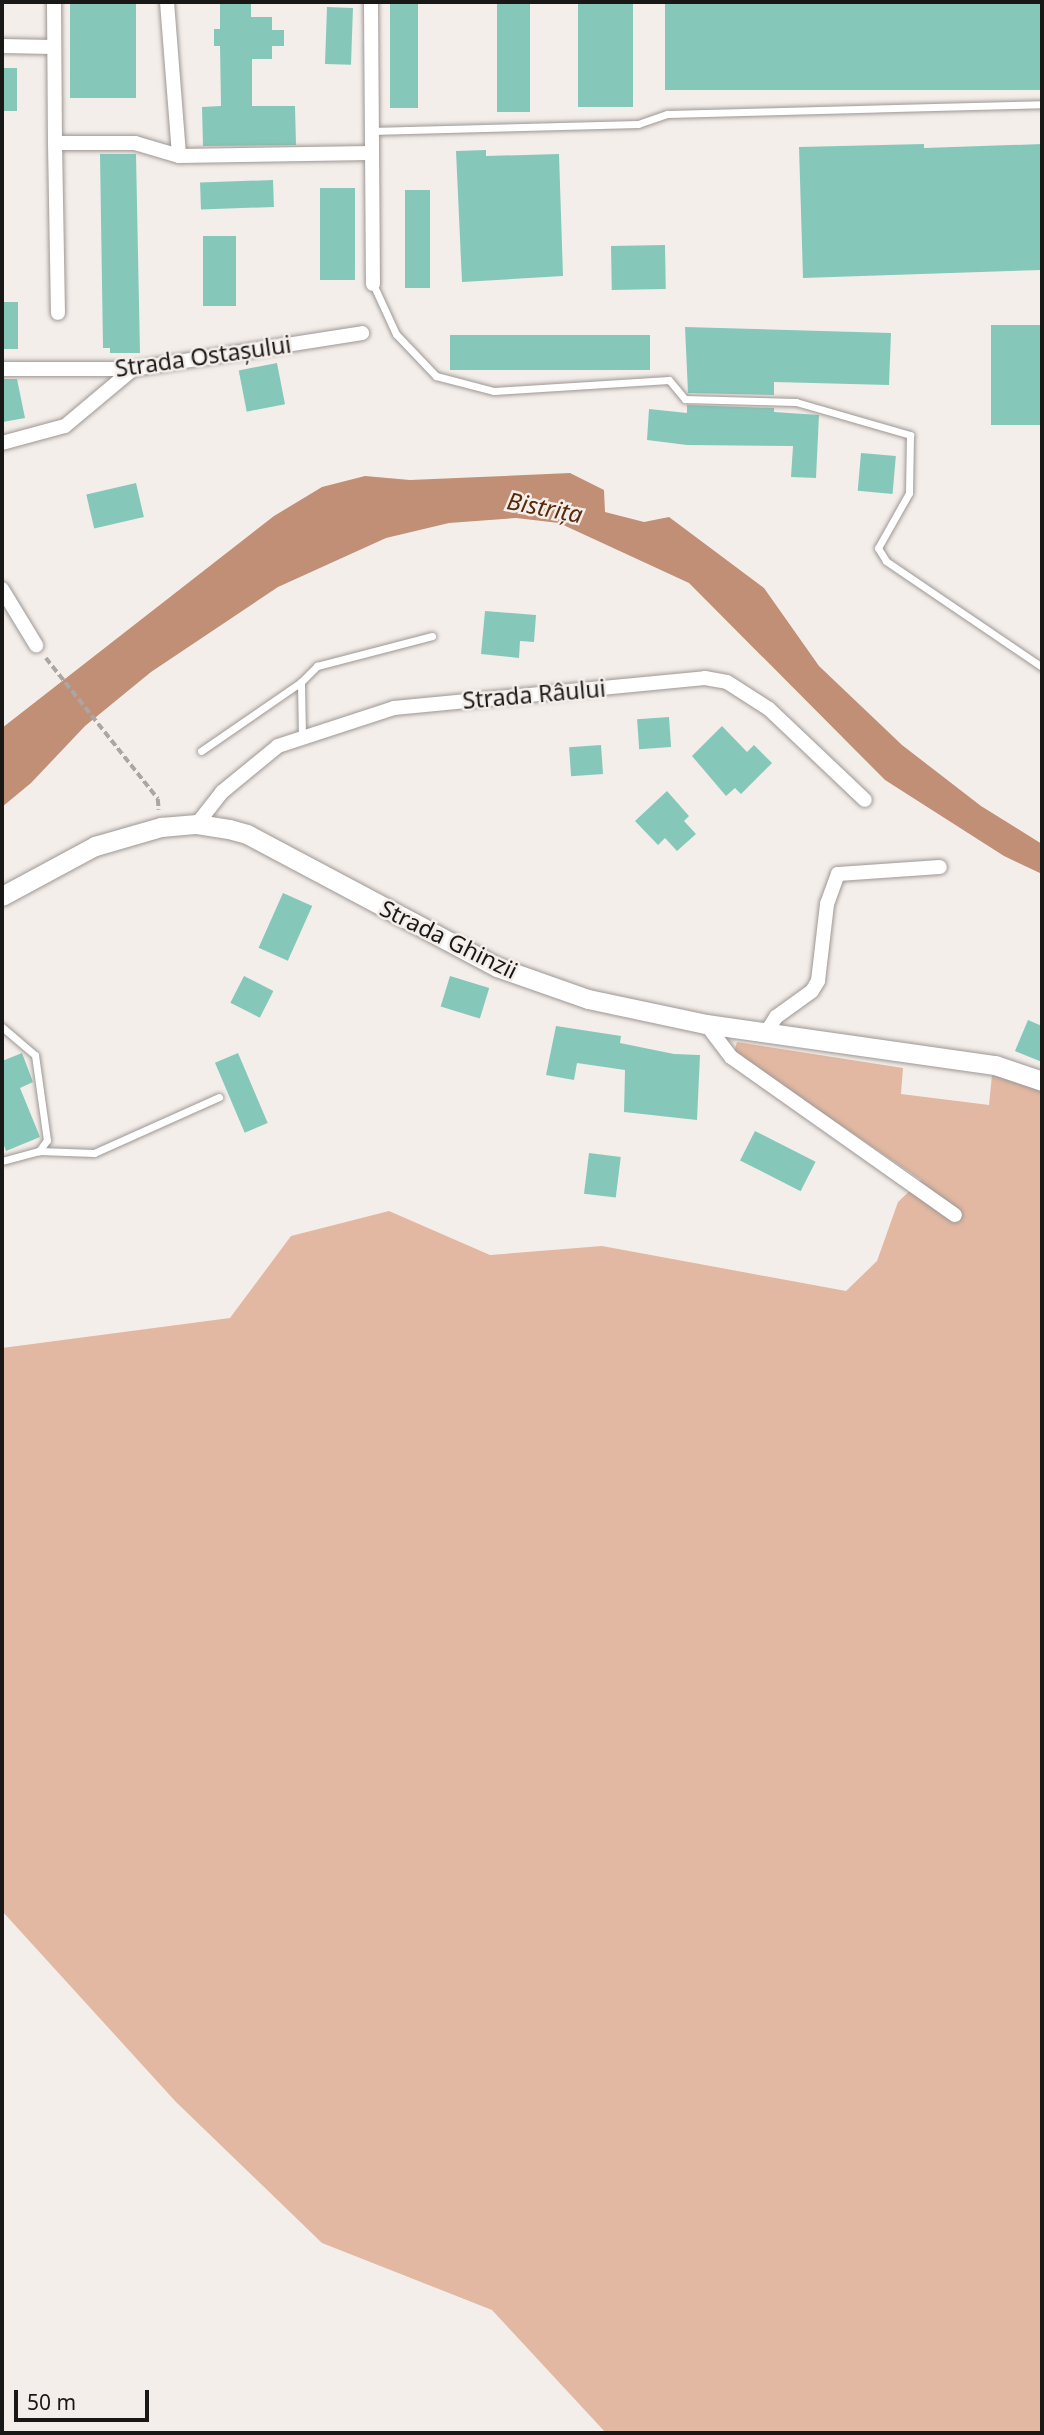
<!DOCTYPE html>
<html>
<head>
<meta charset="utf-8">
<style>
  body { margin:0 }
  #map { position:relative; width:1044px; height:2435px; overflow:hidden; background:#f4eeea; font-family:"Noto Sans",sans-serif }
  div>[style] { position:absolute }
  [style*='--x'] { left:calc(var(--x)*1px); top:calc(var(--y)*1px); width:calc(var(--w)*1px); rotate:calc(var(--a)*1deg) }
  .green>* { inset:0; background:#e2b8a2 }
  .water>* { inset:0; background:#c08f75 }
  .building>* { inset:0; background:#85c8ba; transform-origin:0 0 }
  .path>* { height:3.5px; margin-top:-1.75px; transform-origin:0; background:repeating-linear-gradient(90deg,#aba6a3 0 7px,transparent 0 10.5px) }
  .roads { filter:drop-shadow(0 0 2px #9d9794) drop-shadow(0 0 2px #9d9794) }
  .lane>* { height:7px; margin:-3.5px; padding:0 3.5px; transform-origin:3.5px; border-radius:3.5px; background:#fff }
  .street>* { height:14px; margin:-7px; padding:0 7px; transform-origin:7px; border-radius:7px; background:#fff }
  .secondary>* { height:19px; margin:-9.5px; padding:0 9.5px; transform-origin:9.5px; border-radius:9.5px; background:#fff }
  span { translate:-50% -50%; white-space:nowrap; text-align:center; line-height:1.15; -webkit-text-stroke:5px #f4eeea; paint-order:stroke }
  .street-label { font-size:23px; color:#1a1817 }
  .water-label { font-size:24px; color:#58290b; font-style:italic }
  .frame { position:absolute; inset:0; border:4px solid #1a1817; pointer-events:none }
  .scale { position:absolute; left:14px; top:2390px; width:135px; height:32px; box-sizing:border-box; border:4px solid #1a1817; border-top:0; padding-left:9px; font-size:21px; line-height:24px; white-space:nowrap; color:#1a1817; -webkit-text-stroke:5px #f4eeea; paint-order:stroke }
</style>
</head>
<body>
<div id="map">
  <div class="green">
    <i style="clip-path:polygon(737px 1042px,903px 1068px,901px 1094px,989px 1105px,992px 1075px,1042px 1091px,1042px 2433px,606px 2433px,492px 2310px,322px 2243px,176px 2102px,2px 1911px,2px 1348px,230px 1318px,291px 1236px,389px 1211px,490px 1255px,602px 1246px,846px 1291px,877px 1261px,898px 1202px,921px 1180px,734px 1052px)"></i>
  </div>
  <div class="water">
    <i style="clip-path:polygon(570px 473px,604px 490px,605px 512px,644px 522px,669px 517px,764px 588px,819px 666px,902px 745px,981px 806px,1042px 844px,1042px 874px,1004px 856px,885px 780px,689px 583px,559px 523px,516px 518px,449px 523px,386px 538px,278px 587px,151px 672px,85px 726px,31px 783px,2px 807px,2px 728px,274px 516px,322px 487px,365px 476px,410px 480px)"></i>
  </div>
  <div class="building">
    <i style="left:70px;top:2px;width:66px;height:96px"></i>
    <i style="clip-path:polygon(220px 2px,251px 2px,251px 17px,272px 17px,272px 30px,284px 30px,284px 46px,272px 46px,272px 59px,252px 59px,252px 106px,295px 106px,296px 145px,203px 146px,202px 107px,221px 106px,220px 46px,214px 46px,214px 29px,220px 29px)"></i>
    <i style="left:390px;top:2px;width:28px;height:106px"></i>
    <i style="left:497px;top:2px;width:33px;height:110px"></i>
    <i style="left:578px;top:2px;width:55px;height:105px"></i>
    <i style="left:665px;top:2px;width:377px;height:88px"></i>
    <i style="left:327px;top:7px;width:26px;height:57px;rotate:2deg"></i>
    <i style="left:2px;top:68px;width:15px;height:43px"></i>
    <i style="clip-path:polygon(924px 144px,924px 148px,1042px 144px,1042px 270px,803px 278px,799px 147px)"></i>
    <i style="clip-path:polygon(486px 150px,486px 156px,559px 154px,563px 276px,462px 282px,456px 151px)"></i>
    <i style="clip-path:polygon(100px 154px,136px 154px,140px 353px,110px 353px,110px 348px,103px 348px)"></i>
    <i style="left:273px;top:180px;width:27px;height:73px;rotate:88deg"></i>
    <i style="left:320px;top:188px;width:35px;height:92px"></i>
    <i style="left:405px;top:190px;width:25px;height:98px"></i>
    <i style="left:203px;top:236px;width:33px;height:70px"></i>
    <i style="left:665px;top:245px;width:44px;height:54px;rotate:89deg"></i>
    <i style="left:2px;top:302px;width:16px;height:47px"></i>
    <i style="left:1042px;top:325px;width:100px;height:51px;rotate:90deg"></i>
    <i style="clip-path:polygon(685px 327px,891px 333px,889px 385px,774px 382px,774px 395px,688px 393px)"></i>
    <i style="left:450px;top:335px;width:200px;height:35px"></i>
    <i style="left:277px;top:363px;width:42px;height:39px;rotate:79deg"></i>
    <i style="clip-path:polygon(2px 379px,17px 379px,25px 418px,3px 422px)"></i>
    <i style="clip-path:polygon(687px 405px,774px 408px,774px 412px,819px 415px,816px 478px,791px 477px,793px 446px,687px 445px,647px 440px,649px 409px,687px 413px)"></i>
    <i style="left:861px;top:453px;width:35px;height:38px;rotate:5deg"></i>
    <i style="left:136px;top:483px;width:35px;height:51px;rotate:77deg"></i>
    <i style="clip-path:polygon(485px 611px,536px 615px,534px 642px,520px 641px,519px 658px,481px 654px)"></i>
    <i style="left:669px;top:717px;width:30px;height:32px;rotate:86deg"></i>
    <i style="clip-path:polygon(722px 726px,747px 752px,754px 745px,772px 763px,741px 794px,735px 788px,726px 796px,692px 756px)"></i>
    <i style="left:601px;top:745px;width:29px;height:32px;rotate:86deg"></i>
    <i style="clip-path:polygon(667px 791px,689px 816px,684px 821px,696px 834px,677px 851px,665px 838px,658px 845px,635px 821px)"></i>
    <i style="left:283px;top:893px;width:32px;height:60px;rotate:24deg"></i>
    <i style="left:244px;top:976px;width:33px;height:30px;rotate:27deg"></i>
    <i style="left:450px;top:976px;width:41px;height:32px;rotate:17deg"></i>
    <i style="clip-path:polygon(1028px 1020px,1042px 1026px,1042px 1062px,1015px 1051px)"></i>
    <i style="clip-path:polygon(556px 1026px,621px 1036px,620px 1043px,674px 1054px,700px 1055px,697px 1120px,624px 1112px,625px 1070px,577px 1063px,574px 1080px,546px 1075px)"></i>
    <i style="clip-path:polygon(22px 1053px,33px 1082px,20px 1088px,40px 1137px,6px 1151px,2px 1140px,2px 1061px)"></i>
    <i style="left:238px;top:1053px;width:76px;height:25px;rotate:67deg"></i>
    <i style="left:755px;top:1131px;width:68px;height:33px;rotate:27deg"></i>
    <i style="left:589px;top:1153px;width:32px;height:41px;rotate:7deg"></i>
  </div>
  <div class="path">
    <i style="--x:46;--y:658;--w:180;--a:51.5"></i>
    <i style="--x:158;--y:799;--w:11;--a:85"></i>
  </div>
  <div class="roads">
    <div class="lane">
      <i style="--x:370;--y:131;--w:268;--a:-1.5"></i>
      <i style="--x:638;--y:124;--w:31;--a:-19"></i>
      <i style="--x:667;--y:114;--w:375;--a:-1.5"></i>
      <i style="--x:373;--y:284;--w:55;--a:65.3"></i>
      <i style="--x:396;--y:334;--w:58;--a:46.4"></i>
      <i style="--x:436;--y:376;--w:60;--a:14.5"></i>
      <i style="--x:494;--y:391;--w:175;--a:-3.6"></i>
      <i style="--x:669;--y:380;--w:25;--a:50"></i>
      <i style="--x:685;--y:399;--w:111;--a:1.5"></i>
      <i style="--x:796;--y:402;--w:119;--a:16.1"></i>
      <i style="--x:910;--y:435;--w:58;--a:91"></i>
      <i style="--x:909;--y:493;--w:63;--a:119.4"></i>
      <i style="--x:878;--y:548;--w:15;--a:58"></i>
      <i style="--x:886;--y:561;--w:189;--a:34.2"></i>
      <i style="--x:302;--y:736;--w:54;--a:-91.1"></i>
      <i style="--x:301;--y:682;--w:23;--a:-45"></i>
      <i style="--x:317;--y:666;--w:119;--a:-14.6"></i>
      <i style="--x:201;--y:751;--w:121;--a:-34.6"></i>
      <i style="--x:2;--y:1027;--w:43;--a:40.3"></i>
      <i style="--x:35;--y:1055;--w:86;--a:82"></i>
      <i style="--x:47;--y:1140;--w:14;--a:126"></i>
      <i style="--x:39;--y:1151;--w:38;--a:165"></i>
      <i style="--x:39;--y:1151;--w:55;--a:2.1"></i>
      <i style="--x:94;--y:1153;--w:137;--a:-24.1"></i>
    </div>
    <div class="street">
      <i style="--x:54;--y:2;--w:141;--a:89.6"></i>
      <i style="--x:55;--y:143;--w:80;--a:0"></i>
      <i style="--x:135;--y:143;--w:46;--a:16.5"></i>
      <i style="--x:179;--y:156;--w:191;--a:-0.9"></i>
      <i style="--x:167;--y:2;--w:154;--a:85.5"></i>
      <i style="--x:371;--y:2;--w:282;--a:89.6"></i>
      <i style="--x:2;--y:46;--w:51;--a:1.1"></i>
      <i style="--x:55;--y:143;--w:170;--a:89"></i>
      <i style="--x:2;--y:369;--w:131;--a:0"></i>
      <i style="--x:133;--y:369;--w:232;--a:-8.9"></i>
      <i style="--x:2;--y:443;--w:65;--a:-15.1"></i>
      <i style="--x:65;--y:426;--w:89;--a:-40"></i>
      <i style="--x:2;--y:589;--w:66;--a:58.7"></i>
      <i style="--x:197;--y:824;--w:41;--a:-52"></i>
      <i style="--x:222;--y:792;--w:72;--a:-39.4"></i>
      <i style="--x:278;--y:746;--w:122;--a:-18.1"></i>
      <i style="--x:394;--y:708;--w:312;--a:-5.5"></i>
      <i style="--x:705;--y:678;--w:22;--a:10"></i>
      <i style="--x:727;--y:682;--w:50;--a:32.7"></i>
      <i style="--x:769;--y:709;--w:132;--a:43.5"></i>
      <i style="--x:706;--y:1024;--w:41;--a:52.9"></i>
      <i style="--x:731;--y:1057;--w:274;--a:35.2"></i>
      <i style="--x:766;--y:1033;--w:19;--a:-58"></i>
      <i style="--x:776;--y:1017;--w:44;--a:-35.8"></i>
      <i style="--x:812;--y:991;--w:12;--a:-59"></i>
      <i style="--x:818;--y:981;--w:78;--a:-83.3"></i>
      <i style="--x:827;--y:904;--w:32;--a:-70"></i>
      <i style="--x:838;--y:874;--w:102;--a:-3.9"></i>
    </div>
    <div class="secondary">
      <i style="--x:2;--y:896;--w:106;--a:-28.3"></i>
      <i style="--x:95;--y:846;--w:69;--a:-16.1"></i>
      <i style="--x:161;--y:827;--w:36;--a:-5"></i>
      <i style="--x:197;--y:824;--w:32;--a:9"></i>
      <i style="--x:229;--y:829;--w:19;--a:16"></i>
      <i style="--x:247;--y:834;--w:283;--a:28"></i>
      <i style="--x:497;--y:967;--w:96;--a:19.4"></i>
      <i style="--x:588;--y:999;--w:121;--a:12"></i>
      <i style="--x:706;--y:1024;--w:292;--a:8.1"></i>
      <i style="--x:995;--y:1065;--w:50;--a:18.8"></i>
    </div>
  </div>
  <div class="street-label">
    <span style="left:203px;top:356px;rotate:-8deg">Strada Ostașului</span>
    <span style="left:534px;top:694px;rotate:-5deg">Strada Râului</span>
    <span style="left:449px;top:939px;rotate:26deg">Strada Ghinzii</span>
  </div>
  <div class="water-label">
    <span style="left:545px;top:507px;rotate:11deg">Bistrița</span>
  </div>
  <div class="frame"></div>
  <div class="scale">50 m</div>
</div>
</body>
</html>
